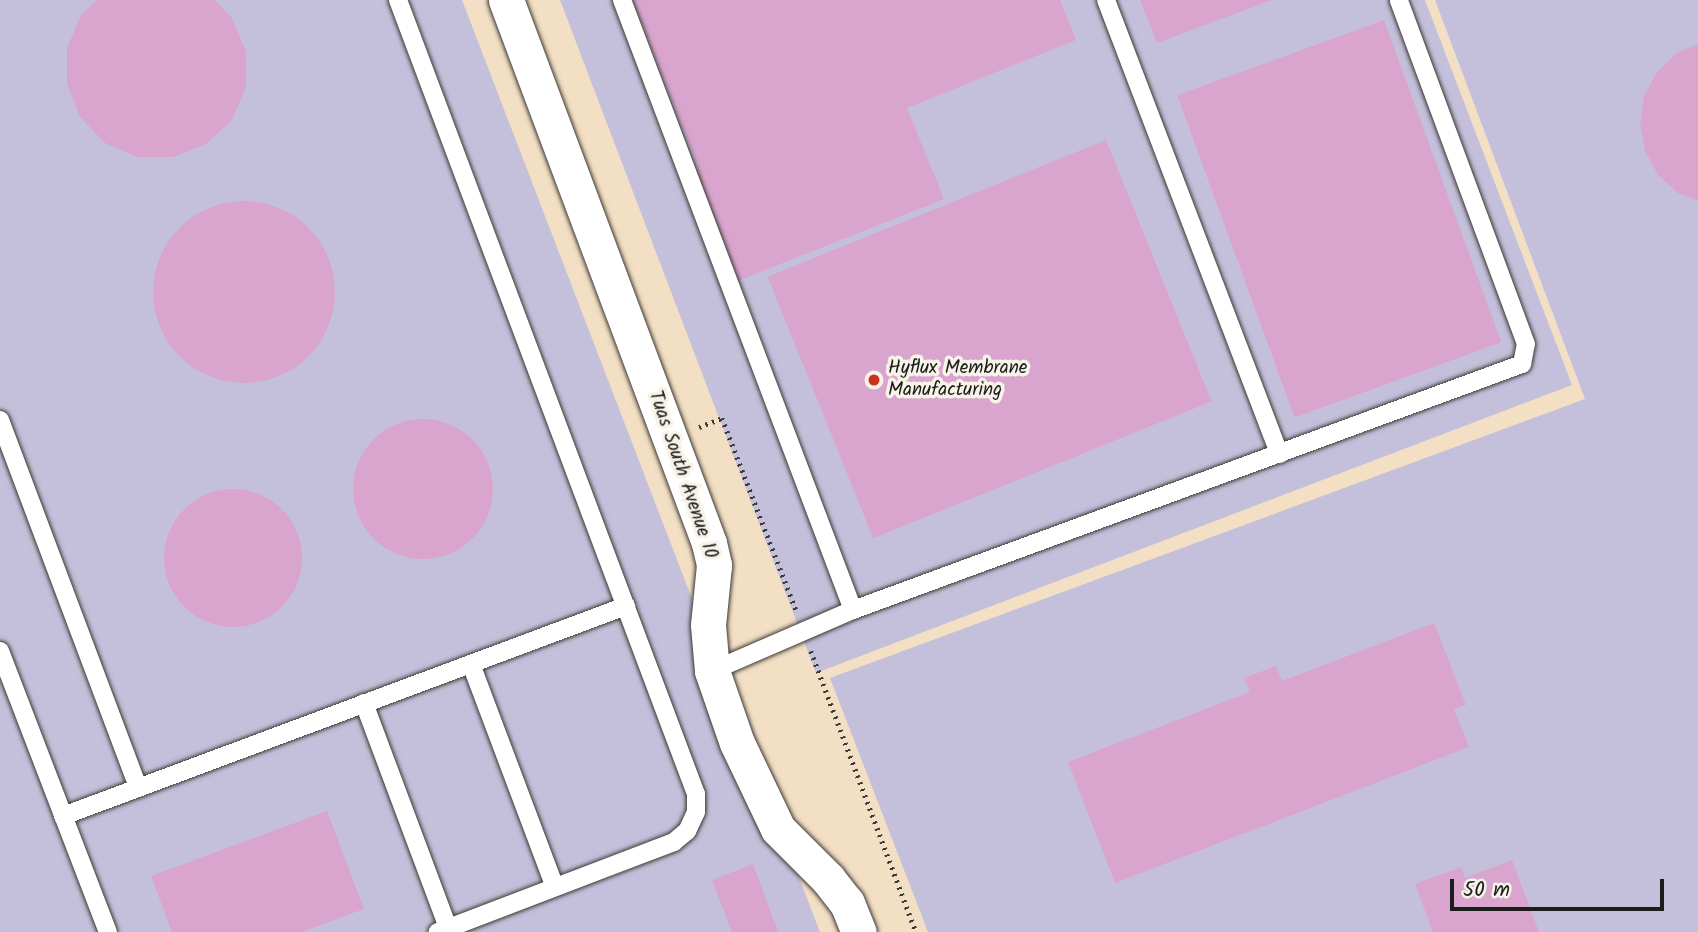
<!DOCTYPE html>
<html>
<head>
<meta charset="utf-8">
<style>
  body { margin:0 }
  #map { position:relative; width:1698px; height:932px; overflow:hidden; background:#f3dfc3; font-family:Kalam,sans-serif }
  div>[style] { position:absolute }
  [style*='--x'] { left:calc(var(--x)*1px); top:calc(var(--y)*1px); width:calc(var(--w)*1px); rotate:calc(var(--a)*1deg) }
  .industrial>* { inset:0; background:#c4c0db }
  .building>* { inset:0; background:#d9a5ce; transform-origin:0 0 }
  .round { border-radius:50% }
  .path>* { height:4.5px; margin-top:-2.25px; transform-origin:0; background:repeating-linear-gradient(90deg,#3c3935 0 2px,transparent 0 7px) }
  .roads { filter:drop-shadow(0 0 2px #3c3935) drop-shadow(0 0 2px #3c3935) }
  .lane>* { height:18px; margin:-9px; padding:0 9px; transform-origin:9px; border-radius:9px; background:#fff }
  .street>* { height:35px; margin:-17.5px; padding:0 17.5px; transform-origin:17.5px; border-radius:17.5px; background:#fff }
  .dots>* { width:19px; height:19px; translate:-50% -50%; box-sizing:border-box; border:4px solid #f7f3e8; border-radius:50% }
  span { translate:-50% -50%; white-space:nowrap; text-align:center; line-height:1.15; -webkit-text-stroke:7px #f7f3e8; paint-order:stroke }
  .poi-label { font-size:19px; color:#1c1c1c }
  .left { translate:0 -50%; text-align:left }
  .street-label { font-size:19px; color:#1c1c1c }
  .scale { position:absolute; left:1450px; top:879px; width:214px; height:32px; box-sizing:border-box; border:4px solid #1c1c1c; border-top:0; padding-left:9px; font-size:21px; line-height:24px; white-space:nowrap; color:#1c1c1c; -webkit-text-stroke:5px #f7f3e8; paint-order:stroke }
</style>
</head>
<body>
<div id="map">
  <div class="industrial">
    <i style="clip-path:polygon(0 0,462px 0,820px 932px,0 932px)"></i>
    <i style="clip-path:polygon(560px 0,1425px 0,1572px 385px,816px 673px)"></i>
    <i style="clip-path:polygon(1435px 0,1698px 0,1698px 932px,928px 932px,830px 678px,1585px 399px)"></i>
  </div>
  <div class="building">
    <i style="clip-path:polygon(97px 0,215px 0,232px 18px,246px 51px,246px 87px,232px 120px,206px 144px,173px 157px,137px 157px,105px 143px,80px 117px,67px 84px,67px 48px,81px 15px)"></i>
    <i style="clip-path:polygon(633px 0,1060px 0,1076px 40px,907px 108px,944px 199px,735px 282px,691px 172px,699px 168px)"></i>
    <i style="clip-path:polygon(1140px 0,1272px 0,1157px 43px)"></i>
    <i style="left:1384px;top:20px;width:343px;height:220px;rotate:70deg"></i>
    <i style="clip-path:polygon(1698px 44px,1698px 201px,1678px 193px,1658px 175px,1645px 151px,1640px 124px,1644px 96px,1657px 72px,1677px 53px)"></i>
    <i style="left:1106px;top:140px;width:282px;height:365px;rotate:68deg"></i>
    <i class="round" style="left:153px;top:201px;width:182px;height:182px"></i>
    <i class="round" style="left:353px;top:419px;width:140px;height:140px"></i>
    <i class="round" style="left:164px;top:489px;width:138px;height:138px"></i>
    <i style="clip-path:polygon(1434px 623px,1466px 705px,1454px 709px,1469px 747px,1115px 883px,1068px 762px,1250px 692px,1244px 678px,1276px 666px,1282px 681px)"></i>
    <i style="clip-path:polygon(327px 811px,364px 909px,302px 932px,172px 932px,151px 876px)"></i>
    <i style="clip-path:polygon(1512px 860px,1539px 932px,1433px 932px,1415px 884px,1461px 867px,1465px 878px)"></i>
    <i style="clip-path:polygon(753px 864px,778px 932px,732px 932px,712px 880px)"></i>
  </div>
  <div class="path">
    <i style="--x:699;--y:427;--w:25;--a:-21"></i>
    <i style="--x:722;--y:418;--w:206;--a:68.9"></i>
    <i style="--x:811;--y:651;--w:300;--a:69.5"></i>
  </div>
  <div class="roads">
    <div class="lane">
      <i style="--x:398;--y:0;--w:848;--a:69.43"></i>
      <i style="--x:696;--y:794;--w:18;--a:90"></i>
      <i style="--x:696;--y:812;--w:21;--a:115"></i>
      <i style="--x:687;--y:831;--w:17;--a:140"></i>
      <i style="--x:674;--y:842;--w:253;--a:159.1"></i>
      <i style="--x:622;--y:0;--w:652;--a:69.26"></i>
      <i style="--x:1106;--y:0;--w:486;--a:69.1"></i>
      <i style="--x:0;--y:420;--w:393;--a:69.4"></i>
      <i style="--x:0;--y:651;--w:301;--a:69"></i>
      <i style="--x:471;--y:664;--w:238;--a:69.4"></i>
      <i style="--x:712;--y:671;--w:154;--a:-23.4"></i>
      <i style="--x:853;--y:610;--w:713;--a:-20.19"></i>
      <i style="--x:1522;--y:364;--w:20;--a:-79"></i>
      <i style="--x:1526;--y:344;--w:367;--a:-110.3"></i>
      <i style="--x:364;--y:703;--w:240;--a:69.5"></i>
      <i style="--x:63;--y:816;--w:601;--a:-20.46"></i>
    </div>
    <div class="street">
      <i style="--x:506;--y:0;--w:580;--a:69.5"></i>
      <i style="--x:709;--y:543;--w:23;--a:77"></i>
      <i style="--x:714;--y:565;--w:60;--a:95.7"></i>
      <i style="--x:708;--y:625;--w:46;--a:85"></i>
      <i style="--x:712;--y:671;--w:76;--a:70.9"></i>
      <i style="--x:737;--y:743;--w:95;--a:64.5"></i>
      <i style="--x:778;--y:829;--w:71;--a:45"></i>
      <i style="--x:828;--y:879;--w:31;--a:52"></i>
      <i style="--x:847;--y:903;--w:31;--a:68"></i>
    </div>
  </div>
  <div class="dots">
    <i style="left:874px;top:380px;background:#c8321e"></i>
  </div>
  <div class="poi-label">
    <span class="left" style="left:888px;top:380px">Hyflux Membrane<br>Manufacturing</span>
  </div>
  <div class="street-label">
    <span style="left:682px;top:475px;rotate:71deg">Tuas South Avenue 10</span>
  </div>
  <div class="scale">50 m</div>
</div>
</body>
</html>
